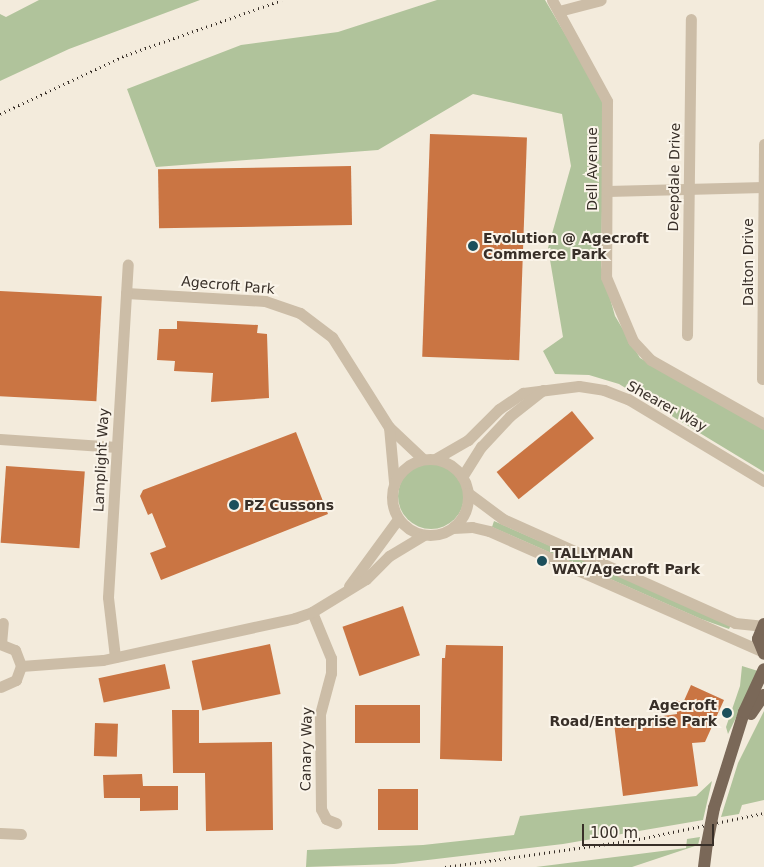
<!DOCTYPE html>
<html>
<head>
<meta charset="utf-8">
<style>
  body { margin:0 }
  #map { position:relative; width:764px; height:867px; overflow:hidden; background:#f3ebdc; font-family:"DejaVu Sans",sans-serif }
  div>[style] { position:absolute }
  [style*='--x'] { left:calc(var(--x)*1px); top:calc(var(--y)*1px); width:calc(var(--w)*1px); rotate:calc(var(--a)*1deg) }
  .green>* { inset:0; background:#b0c39b }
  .round { border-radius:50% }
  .building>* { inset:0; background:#ca7543; transform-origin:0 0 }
  .minor>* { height:11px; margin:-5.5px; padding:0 5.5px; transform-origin:5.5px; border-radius:5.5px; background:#ccbda7 }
  .minor>.ring { margin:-5.5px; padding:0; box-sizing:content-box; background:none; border:11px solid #ccbda7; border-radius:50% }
  .major>* { height:12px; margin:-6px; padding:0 6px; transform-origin:6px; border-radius:6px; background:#7a6858 }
  .rail>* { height:2.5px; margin-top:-1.25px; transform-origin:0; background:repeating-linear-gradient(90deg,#382f28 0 1px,transparent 0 5px) }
  .major-bridge>* { height:12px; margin:-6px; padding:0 6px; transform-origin:6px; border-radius:6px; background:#7a6858 }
  .dots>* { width:14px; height:14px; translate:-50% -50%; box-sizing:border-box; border:2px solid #faf4e9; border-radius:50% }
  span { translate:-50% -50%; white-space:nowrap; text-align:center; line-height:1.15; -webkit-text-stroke:4px #faf4e9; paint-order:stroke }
  .street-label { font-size:14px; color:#382f28 }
  .poi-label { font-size:14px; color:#382f28; font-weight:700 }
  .left { translate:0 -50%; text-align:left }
  .right { translate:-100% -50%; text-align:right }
  .scale { position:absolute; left:582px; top:824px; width:132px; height:22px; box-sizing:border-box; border:2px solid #382f28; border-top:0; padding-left:6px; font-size:15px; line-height:18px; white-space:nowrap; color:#382f28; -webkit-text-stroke:4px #faf4e9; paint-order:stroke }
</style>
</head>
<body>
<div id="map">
  <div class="green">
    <i style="clip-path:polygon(39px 0,200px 0,69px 49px,0 81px,0 14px,6px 17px)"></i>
    <i style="clip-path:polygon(437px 0,545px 0,604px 100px,601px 266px,615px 316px,640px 358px,764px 427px,764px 472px,619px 384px,589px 375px,555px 374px,543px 351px,563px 337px,548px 248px,571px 166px,562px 114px,473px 94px,378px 150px,156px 167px,127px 89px,241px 45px,338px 32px)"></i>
    <i class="round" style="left:398px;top:463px;width:66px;height:66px"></i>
    <i style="clip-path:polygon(494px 521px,731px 625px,729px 629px,701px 619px,492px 527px)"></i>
    <i style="clip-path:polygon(742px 666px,758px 671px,758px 673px,728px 734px,726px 727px,740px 686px)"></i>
    <i style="clip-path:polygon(764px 711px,764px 800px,742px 805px,739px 814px,721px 817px,738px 763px)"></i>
    <i style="clip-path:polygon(712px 781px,703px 820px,563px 844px,394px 864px,306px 867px,307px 850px,423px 845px,514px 835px,520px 816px,696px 796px)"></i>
    <i style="clip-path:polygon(700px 837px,698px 845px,632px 867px,536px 867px,686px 848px,687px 839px)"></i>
  </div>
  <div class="building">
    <i style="left:430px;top:134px;width:97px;height:223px;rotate:2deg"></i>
    <i style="left:351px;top:166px;width:59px;height:193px;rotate:89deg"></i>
    <i style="left:0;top:291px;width:102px;height:105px;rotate:3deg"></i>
    <i style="clip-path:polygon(177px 321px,258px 325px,257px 333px,267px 334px,269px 398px,211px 402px,213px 373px,174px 371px,175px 361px,157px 360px,159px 329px,177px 329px)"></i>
    <i style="left:572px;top:411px;width:35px;height:97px;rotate:51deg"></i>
    <i style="clip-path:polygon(296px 432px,328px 514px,161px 580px,150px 553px,166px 547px,152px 513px,148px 515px,140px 496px,143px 490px)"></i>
    <i style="left:6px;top:466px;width:79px;height:77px;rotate:4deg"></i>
    <i style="left:403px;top:606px;width:52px;height:64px;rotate:71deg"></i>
    <i style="left:270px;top:644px;width:51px;height:80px;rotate:78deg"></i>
    <i style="clip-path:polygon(446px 645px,503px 646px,502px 761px,440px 759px,442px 658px,445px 658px)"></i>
    <i style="left:165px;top:664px;width:25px;height:68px;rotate:78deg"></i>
    <i style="clip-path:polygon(691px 685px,724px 700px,705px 742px,692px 743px,698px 786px,623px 796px,614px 723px,677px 714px,676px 700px,683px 703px)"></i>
    <i style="left:420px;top:705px;width:38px;height:65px;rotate:90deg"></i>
    <i style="clip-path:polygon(172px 710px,199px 710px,199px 743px,272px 742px,273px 830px,206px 831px,205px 773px,173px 773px)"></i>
    <i style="left:95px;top:723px;width:23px;height:33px;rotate:2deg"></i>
    <i style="clip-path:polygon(142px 774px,143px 786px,178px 786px,178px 810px,140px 811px,140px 798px,104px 798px,103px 775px)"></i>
    <i style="left:378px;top:789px;width:40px;height:41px"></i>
  </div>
  <div class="minor">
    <i style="--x:552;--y:0;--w:115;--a:61.4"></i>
    <i style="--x:607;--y:101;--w:176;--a:90.3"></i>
    <i style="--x:606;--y:277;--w:69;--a:67.1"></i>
    <i style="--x:633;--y:341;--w:26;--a:47"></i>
    <i style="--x:651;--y:360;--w:130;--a:29.5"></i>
    <i style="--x:559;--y:11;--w:43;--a:-14.7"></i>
    <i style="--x:607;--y:191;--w:157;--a:-1.5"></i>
    <i style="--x:126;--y:293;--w:139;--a:3.3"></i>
    <i style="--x:265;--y:301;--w:37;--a:19"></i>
    <i style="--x:300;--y:313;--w:40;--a:37"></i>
    <i style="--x:332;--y:337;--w:107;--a:57.7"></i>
    <i style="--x:389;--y:427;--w:47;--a:43.3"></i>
    <i style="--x:687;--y:335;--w:316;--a:-89.3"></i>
    <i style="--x:762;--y:379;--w:235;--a:-89.5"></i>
    <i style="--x:389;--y:427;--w:55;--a:84.8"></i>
    <i style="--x:0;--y:439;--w:117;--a:3.9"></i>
    <i class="ring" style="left:392px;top:459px;width:65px;height:65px"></i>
    <i style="--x:435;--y:459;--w:38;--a:-30"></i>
    <i style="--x:468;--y:440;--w:44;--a:-45"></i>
    <i style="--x:499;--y:409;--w:29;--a:-34"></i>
    <i style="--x:523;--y:393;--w:56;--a:-7.1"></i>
    <i style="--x:579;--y:386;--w:25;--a:9"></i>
    <i style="--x:604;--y:390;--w:26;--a:21"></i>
    <i style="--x:628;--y:399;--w:159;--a:31.1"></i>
    <i style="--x:462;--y:477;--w:36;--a:-58"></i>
    <i style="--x:481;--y:447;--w:42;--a:-46.9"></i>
    <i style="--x:510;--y:416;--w:42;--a:-38.2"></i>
    <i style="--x:468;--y:493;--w:44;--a:36.6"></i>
    <i style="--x:503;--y:519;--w:254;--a:24.1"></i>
    <i style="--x:735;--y:623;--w:27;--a:6"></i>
    <i style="--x:453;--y:528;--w:19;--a:-3"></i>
    <i style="--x:472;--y:527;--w:17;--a:13"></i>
    <i style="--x:489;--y:531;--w:300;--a:23.8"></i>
    <i style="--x:349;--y:586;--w:83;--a:-53.8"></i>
    <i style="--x:312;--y:612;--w:50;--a:67.6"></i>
    <i style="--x:331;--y:658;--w:15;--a:90"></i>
    <i style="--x:331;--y:673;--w:42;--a:105"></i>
    <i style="--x:320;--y:714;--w:95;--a:89.4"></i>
    <i style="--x:321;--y:809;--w:11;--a:63"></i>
    <i style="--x:326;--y:819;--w:11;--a:22"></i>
    <i style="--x:0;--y:644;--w:16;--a:22"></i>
    <i style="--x:15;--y:650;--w:17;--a:69"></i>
    <i style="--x:21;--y:666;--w:15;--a:110"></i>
    <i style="--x:16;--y:680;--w:17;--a:156"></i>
    <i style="--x:1;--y:644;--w:21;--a:-85"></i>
    <i style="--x:115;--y:657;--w:60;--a:-96.7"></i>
    <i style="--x:108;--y:597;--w:333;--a:-86.6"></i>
    <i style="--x:21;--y:666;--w:82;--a:-4.2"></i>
    <i style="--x:103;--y:660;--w:197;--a:-12.3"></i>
    <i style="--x:295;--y:618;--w:18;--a:-19"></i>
    <i style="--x:312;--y:612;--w:63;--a:-31.4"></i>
    <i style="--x:366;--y:579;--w:33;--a:-45"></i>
    <i style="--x:389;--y:556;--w:41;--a:-31"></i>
    <i style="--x:0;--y:833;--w:21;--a:3"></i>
  </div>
  <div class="major">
    <i style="--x:764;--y:624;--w:16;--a:112"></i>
    <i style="--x:758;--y:639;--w:16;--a:68"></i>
    <i style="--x:751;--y:714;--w:23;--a:-56"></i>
    <i style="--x:714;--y:808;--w:101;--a:-72.6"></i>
    <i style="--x:744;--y:712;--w:47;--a:-65.1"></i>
    <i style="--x:704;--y:867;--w:23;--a:-83"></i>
  </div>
  <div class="rail">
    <i style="--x:0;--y:114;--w:139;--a:-25.1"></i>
    <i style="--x:126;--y:55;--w:165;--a:-19.4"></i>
    <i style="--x:445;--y:867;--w:191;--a:-8.1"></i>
    <i style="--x:634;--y:840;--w:133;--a:-11.7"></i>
  </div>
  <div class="major-bridge">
    <i style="--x:707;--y:844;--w:37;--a:-79"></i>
  </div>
  <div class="dots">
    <i style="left:473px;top:246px;background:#1c4f5b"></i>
    <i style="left:234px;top:505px;background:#1c4f5b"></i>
    <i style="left:542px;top:561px;background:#1c4f5b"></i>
    <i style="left:727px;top:713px;background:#1c4f5b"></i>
  </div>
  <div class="street-label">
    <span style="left:592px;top:169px;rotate:-90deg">Dell Avenue</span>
    <span style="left:674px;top:177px;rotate:-89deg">Deepdale Drive</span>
    <span style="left:748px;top:262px;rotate:-90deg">Dalton Drive</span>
    <span style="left:228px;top:285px;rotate:5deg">Agecroft Park</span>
    <span style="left:667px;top:406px;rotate:29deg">Shearer Way</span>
    <span style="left:101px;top:460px;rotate:-87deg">Lamplight Way</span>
    <span style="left:306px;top:749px;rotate:-89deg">Canary Way</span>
  </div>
  <div class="poi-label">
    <span class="left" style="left:483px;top:246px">Evolution @ Agecroft<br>Commerce Park</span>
    <span class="left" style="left:244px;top:505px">PZ Cussons</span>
    <span class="left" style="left:552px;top:561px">TALLYMAN<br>WAY/Agecroft Park</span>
    <span class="right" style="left:717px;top:713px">Agecroft<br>Road/Enterprise Park</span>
  </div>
  <div class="scale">100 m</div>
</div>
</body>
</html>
